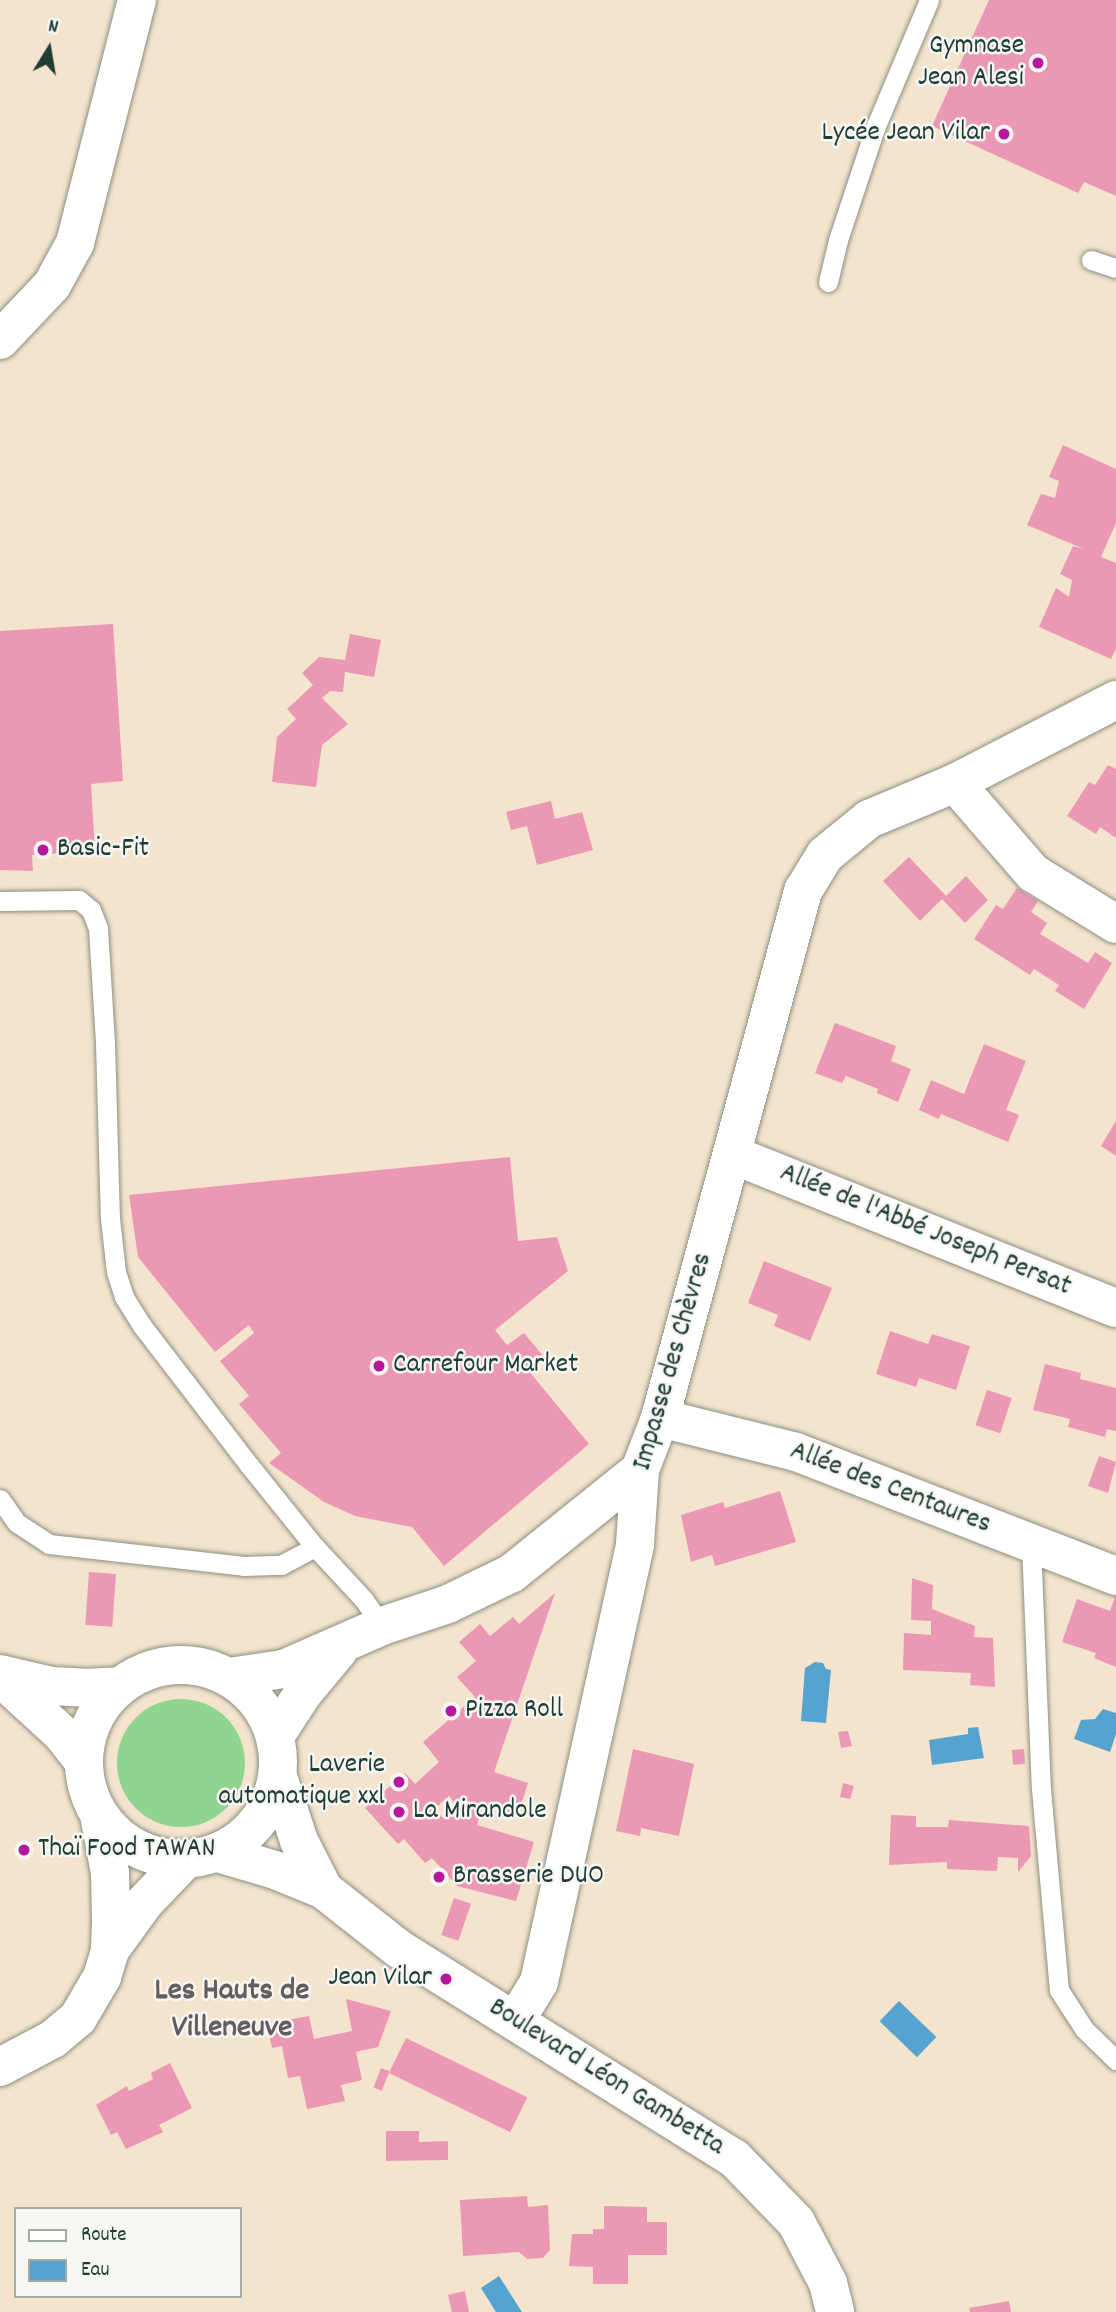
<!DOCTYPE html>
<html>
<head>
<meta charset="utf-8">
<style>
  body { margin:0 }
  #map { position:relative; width:1116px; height:2312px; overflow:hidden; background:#f4e3cd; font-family:Dekko,sans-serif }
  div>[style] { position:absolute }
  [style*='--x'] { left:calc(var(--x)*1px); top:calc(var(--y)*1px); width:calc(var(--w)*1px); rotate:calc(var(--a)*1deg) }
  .green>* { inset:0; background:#90d58f }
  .round { border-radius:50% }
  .water>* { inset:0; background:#56a3cf; transform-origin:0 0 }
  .building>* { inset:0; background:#eb98b4; transform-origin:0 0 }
  .roads { filter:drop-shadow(0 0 2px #8a9080) drop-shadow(0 0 2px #8a9080) }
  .service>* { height:19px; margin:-9.5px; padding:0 9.5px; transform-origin:9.5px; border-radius:9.5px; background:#fff }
  .minor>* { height:38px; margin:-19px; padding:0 19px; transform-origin:19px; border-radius:19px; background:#fff }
  .tertiary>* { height:38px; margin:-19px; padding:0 19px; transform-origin:19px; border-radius:19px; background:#fff }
  .tertiary>.ring { margin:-19px; padding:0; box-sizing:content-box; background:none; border:38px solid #fff; border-radius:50% }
  .dots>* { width:19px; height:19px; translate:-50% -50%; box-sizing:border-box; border:4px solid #f6f6f2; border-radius:50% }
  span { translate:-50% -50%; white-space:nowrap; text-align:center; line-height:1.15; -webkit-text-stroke:5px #f6f6f2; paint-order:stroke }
  .poi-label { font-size:28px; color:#1f3d34 }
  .right { translate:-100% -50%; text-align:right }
  .left { translate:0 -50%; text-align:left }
  .street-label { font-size:28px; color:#1f3d34 }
  .quarter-label { font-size:32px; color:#665d61; font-weight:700 }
  .legend { position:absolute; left:14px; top:2207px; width:228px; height:91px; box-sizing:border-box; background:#f6f6f2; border:2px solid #a0aca6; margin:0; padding:9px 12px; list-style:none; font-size:21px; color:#1f3d34 }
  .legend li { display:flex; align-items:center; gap:14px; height:35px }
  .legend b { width:35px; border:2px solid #a0aca6 }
  .north { position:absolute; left:14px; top:14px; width:70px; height:70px; -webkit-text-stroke:5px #f6f6f2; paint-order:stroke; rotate:11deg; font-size:19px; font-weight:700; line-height:28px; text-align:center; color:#1f3d34 }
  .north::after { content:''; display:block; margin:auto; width:24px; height:32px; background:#1f3d34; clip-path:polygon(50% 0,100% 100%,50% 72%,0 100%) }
</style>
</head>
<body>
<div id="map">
  <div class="green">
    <i class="round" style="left:117px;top:1699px;width:128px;height:128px"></i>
  </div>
  <div class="water">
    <i style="clip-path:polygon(815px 1662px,823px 1663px,826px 1669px,831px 1670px,826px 1723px,801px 1721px,805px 1668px)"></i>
    <i style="clip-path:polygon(1103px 1709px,1116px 1713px,1116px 1734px,1110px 1752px,1074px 1739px,1081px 1720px,1095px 1719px)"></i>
    <i style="clip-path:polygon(978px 1727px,984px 1758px,932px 1765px,929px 1740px,968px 1734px,968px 1728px)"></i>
    <i style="left:899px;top:2001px;width:52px;height:28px;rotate:44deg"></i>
    <i style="clip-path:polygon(499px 2276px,522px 2312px,496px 2312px,481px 2288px)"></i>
  </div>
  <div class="building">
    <i style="clip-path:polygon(989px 0,1116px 0,1116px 196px,1084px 182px,1078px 193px,932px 126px)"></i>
    <i style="clip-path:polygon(1063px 445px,1116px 469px,1116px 523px,1101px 557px,1116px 563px,1116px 649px,1111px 659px,1039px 627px,1056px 588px,1069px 597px,1072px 580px,1060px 574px,1073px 546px,1084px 549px,1027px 525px,1041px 494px,1055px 498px,1059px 481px,1049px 477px)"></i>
    <i style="clip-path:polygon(113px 624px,123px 781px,91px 784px,95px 851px,32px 855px,33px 871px,0 870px,0 631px)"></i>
    <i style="clip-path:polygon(350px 634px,381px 640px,374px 677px,345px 672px,343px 692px,330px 691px,322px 698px,348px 724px,322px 745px,316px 787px,272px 782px,277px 737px,296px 719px,287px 709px,313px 685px,302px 673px,319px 657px,345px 660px)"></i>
    <i style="clip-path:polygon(1108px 765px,1116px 769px,1116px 838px,1100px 827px,1096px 834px,1067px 816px,1089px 782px,1095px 785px)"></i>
    <i style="clip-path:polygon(551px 801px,555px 819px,582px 812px,593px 850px,537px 865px,527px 826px,511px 830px,506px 812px)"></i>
    <i style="clip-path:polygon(909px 857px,946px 896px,966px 876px,988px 900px,965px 923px,942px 899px,920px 921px,883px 881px)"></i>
    <i style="clip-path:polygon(1017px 888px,1038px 901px,1031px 912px,1047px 923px,1040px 934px,1088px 963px,1095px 952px,1112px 963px,1084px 1009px,1055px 991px,1059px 985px,1034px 969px,1030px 975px,974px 939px,996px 905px,1003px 909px)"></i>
    <i style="clip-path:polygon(835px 1023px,896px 1046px,891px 1061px,911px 1069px,898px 1102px,877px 1093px,878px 1089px,846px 1076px,842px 1083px,815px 1073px)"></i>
    <i style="clip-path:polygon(984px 1044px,1026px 1061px,1006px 1110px,1019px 1115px,1008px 1142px,941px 1114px,939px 1119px,919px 1110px,931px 1080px,964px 1094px)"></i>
    <i style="clip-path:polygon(1116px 1121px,1116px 1156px,1101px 1146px)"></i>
    <i style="clip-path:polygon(510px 1157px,518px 1241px,557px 1237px,568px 1271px,495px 1330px,507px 1345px,524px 1333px,544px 1357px,528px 1370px,589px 1444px,444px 1566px,412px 1527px,355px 1516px,324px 1502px,269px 1463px,281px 1453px,239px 1404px,249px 1396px,220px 1361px,254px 1333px,249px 1325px,215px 1352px,138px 1257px,129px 1195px)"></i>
    <i style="clip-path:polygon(764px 1261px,832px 1288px,810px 1341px,774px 1326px,778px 1315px,748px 1303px)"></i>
    <i style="clip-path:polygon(890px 1331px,928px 1344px,932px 1334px,970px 1346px,956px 1390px,919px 1378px,916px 1387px,876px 1374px)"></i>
    <i style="clip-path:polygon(1045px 1364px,1081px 1373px,1080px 1379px,1116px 1388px,1116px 1431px,1107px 1429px,1105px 1437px,1068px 1427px,1070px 1419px,1033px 1410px)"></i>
    <i style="left:987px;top:1390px;width:26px;height:37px;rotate:18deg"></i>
    <i style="clip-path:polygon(1099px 1456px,1116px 1462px,1108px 1493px,1088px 1486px)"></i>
    <i style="clip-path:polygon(780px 1491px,796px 1542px,715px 1566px,712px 1555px,691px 1562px,681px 1515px,723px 1502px,725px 1508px)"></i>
    <i style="left:89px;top:1572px;width:27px;height:53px;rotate:4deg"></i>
    <i style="clip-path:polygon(912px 1578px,933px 1585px,932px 1609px,975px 1626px,974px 1637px,993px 1638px,995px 1687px,970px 1685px,971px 1673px,903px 1670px,904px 1633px,931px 1635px,931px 1621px,911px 1620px)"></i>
    <i style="clip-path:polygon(evenodd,555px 1593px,494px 1772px,528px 1783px,518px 1815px,484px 1804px,477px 1825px,534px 1842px,516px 1901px,457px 1886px,432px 1858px,425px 1863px,404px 1839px,398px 1844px,365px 1808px,405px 1773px,415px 1784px,439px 1762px,423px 1742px,475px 1697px,457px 1677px,476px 1661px,459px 1642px,480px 1624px,490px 1636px,513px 1617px,519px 1624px,555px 1593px,449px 1796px,457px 1806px,443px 1818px,435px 1808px,449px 1796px)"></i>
    <i style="clip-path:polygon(1116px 1594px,1116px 1667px,1094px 1658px,1096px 1653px,1062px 1642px,1077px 1599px,1110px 1611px)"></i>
    <i style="clip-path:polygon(848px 1731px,852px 1746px,841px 1748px,838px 1732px)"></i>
    <i style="clip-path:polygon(633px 1749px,694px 1764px,679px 1836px,641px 1828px,640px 1836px,616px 1831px)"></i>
    <i style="left:1024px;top:1749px;width:15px;height:12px;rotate:86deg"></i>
    <i style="clip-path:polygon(843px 1783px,854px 1786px,850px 1799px,840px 1797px)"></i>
    <i style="clip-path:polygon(891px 1815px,916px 1816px,916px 1827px,948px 1827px,949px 1820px,1029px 1826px,1031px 1856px,1018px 1872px,1018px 1858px,998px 1857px,997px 1871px,947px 1869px,947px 1862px,889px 1865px)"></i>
    <i style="left:454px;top:1898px;width:18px;height:39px;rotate:19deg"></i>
    <i style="clip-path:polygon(346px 1999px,391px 2011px,378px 2047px,356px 2052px,362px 2080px,341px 2085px,345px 2101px,307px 2109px,300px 2076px,288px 2078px,282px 2046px,272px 2048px,267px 2024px,309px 2016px,314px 2039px,352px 2031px)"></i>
    <i style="left:406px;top:2038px;width:135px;height:39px;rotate:26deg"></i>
    <i style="clip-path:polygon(170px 2063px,192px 2108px,159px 2125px,163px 2132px,126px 2149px,117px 2132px,111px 2135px,96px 2105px,127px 2086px,129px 2091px,153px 2079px,151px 2073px)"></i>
    <i style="left:381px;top:2068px;width:9px;height:21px;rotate:21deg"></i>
    <i style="clip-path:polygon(386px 2131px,419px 2131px,419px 2142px,448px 2141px,448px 2160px,386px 2161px)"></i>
    <i style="clip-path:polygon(527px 2196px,528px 2207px,548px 2205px,550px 2250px,543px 2258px,527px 2259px,519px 2252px,463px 2256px,460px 2200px)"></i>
    <i style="clip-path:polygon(604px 2206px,647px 2207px,647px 2222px,667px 2222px,667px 2255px,628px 2255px,628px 2284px,593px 2284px,593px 2267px,569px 2266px,572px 2234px,593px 2234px,593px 2229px,604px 2229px)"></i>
    <i style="clip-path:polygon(465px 2291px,469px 2312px,452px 2312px,448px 2295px)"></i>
    <i style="clip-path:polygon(1009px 2301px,1011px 2312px,970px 2312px,969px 2308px)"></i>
  </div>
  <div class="roads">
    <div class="service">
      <i style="--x:1091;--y:260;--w:26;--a:18"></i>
      <i style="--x:828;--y:282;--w:43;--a:-76.6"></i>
      <i style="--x:838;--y:240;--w:118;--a:-71.7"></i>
      <i style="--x:875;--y:128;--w:139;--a:-67.1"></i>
      <i style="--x:0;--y:901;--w:79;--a:-0.7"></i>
      <i style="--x:79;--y:900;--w:16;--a:40"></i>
      <i style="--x:91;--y:910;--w:19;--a:69"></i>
      <i style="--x:98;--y:928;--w:114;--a:86.5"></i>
      <i style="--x:105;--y:1042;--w:176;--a:88.4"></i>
      <i style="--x:110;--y:1218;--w:54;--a:83.7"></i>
      <i style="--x:116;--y:1272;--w:26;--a:72"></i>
      <i style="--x:124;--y:1297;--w:36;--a:58"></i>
      <i style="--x:143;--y:1327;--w:174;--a:52.5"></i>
      <i style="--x:249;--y:1465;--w:105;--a:51.2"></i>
      <i style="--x:315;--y:1547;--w:72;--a:47.2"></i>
      <i style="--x:364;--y:1600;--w:32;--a:55"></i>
      <i style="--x:0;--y:1499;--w:29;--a:55"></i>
      <i style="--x:17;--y:1523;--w:38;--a:33"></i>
      <i style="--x:49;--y:1544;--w:196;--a:6.4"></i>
      <i style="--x:244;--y:1566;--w:37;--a:-2"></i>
      <i style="--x:281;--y:1565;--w:38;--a:-28"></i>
      <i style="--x:1031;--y:1543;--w:246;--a:87.7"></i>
      <i style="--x:1041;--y:1789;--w:202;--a:84.9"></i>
      <i style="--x:1059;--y:1990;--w:46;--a:57.3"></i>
      <i style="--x:1084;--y:2029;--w:45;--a:44.1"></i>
    </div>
    <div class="minor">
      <i style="--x:0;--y:340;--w:76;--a:-46.6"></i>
      <i style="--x:52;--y:285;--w:48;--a:-61.3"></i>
      <i style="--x:75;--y:243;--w:251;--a:-75.7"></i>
      <i style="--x:955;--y:783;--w:119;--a:49.1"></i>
      <i style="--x:1033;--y:873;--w:97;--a:31.6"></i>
      <i style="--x:733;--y:1155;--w:412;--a:21.8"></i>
      <i style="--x:660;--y:1418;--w:140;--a:14"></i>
      <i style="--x:796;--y:1452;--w:343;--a:21.2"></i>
      <i style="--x:229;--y:1677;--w:56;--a:-8.3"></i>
      <i style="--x:284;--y:1669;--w:107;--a:-23.7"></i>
      <i style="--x:382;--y:1626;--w:70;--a:-18.4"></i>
      <i style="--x:448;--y:1604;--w:71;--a:-25.8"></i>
      <i style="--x:512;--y:1573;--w:164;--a:-38.8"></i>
      <i style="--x:275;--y:1736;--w:51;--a:-56.9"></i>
      <i style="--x:303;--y:1693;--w:56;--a:-50.1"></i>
      <i style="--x:516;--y:2020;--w:44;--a:-58.8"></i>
      <i style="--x:539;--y:1982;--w:448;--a:-77.6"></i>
      <i style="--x:635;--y:1544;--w:74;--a:-86.1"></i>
      <i style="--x:640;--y:1470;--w:56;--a:-69"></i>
      <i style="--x:660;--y:1418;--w:546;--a:-74.82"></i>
      <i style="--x:803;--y:891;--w:42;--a:-58.6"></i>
      <i style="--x:825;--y:855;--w:57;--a:-39.3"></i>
      <i style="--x:869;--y:819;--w:93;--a:-22.7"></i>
      <i style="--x:955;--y:783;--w:181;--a:-27.3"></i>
    </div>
    <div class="tertiary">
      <i class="ring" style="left:84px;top:1665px;width:156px;height:156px"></i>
      <i style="--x:0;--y:1674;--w:53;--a:13"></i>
      <i style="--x:52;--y:1686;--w:33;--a:3"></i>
      <i style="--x:85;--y:1688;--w:34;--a:-3"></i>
      <i style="--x:0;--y:1677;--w:84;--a:42.6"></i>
      <i style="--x:62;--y:1734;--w:34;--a:52"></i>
      <i style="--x:278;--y:1777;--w:67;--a:71.8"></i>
      <i style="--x:299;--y:1841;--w:55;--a:63"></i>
      <i style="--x:218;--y:1853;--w:59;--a:16.6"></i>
      <i style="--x:275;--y:1870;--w:53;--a:22.2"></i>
      <i style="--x:324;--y:1890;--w:95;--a:38.2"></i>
      <i style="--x:399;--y:1949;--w:395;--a:32"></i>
      <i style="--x:734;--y:2158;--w:89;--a:45.9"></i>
      <i style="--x:796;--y:2222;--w:69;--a:62.3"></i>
      <i style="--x:828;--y:2283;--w:30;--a:76"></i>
      <i style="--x:110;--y:1950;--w:58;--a:-54.1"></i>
      <i style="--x:144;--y:1903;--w:59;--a:-46.4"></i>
      <i style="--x:0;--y:2067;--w:60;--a:-27.8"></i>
      <i style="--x:53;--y:2039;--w:33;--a:-40"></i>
      <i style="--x:78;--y:2018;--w:48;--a:-59.7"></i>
      <i style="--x:102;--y:1977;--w:28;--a:-73"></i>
      <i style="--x:110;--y:1950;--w:31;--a:-88"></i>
      <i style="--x:111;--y:1919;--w:46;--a:-91.2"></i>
      <i style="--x:110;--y:1873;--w:59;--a:-100.7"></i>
    </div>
  </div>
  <div class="dots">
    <i style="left:1038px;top:63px;background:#b5179e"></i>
    <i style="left:1004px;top:134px;background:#b5179e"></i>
    <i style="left:43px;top:850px;background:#b5179e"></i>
    <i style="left:379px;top:1366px;background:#b5179e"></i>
    <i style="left:451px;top:1711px;background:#b5179e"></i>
    <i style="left:399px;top:1782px;background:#b5179e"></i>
    <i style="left:399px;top:1812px;background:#b5179e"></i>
    <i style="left:24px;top:1850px;background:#b5179e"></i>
    <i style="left:439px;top:1877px;background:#b5179e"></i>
    <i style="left:446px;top:1979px;background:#b5179e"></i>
  </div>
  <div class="poi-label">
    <span class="right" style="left:1024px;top:63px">Gymnase<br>Jean Alesi</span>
    <span class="right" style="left:990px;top:134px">Lycée Jean Vilar</span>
    <span class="left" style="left:57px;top:850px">Basic-Fit</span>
    <span class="left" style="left:393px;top:1366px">Carrefour Market</span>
    <span class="left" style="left:465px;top:1711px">Pizza Roll</span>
    <span class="right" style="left:385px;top:1782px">Laverie<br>automatique xxl</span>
    <span class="left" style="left:413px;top:1812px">La Mirandole</span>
    <span class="left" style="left:38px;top:1850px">Thaï Food TAWAN</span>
    <span class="left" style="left:453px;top:1877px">Brasserie DUO</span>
    <span class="right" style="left:432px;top:1979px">Jean Vilar</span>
  </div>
  <div class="street-label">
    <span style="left:925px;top:1231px;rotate:22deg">Allée de l'Abbé Joseph Persat</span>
    <span style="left:674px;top:1362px;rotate:-74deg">Impasse des Chèvres</span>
    <span style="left:890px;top:1489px;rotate:21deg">Allée des Centaures</span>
    <span style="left:606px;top:2078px;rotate:32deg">Boulevard Léon Gambetta</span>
  </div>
  <div class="quarter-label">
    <span style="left:232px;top:2011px">Les Hauts de<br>Villeneuve</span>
  </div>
  <ul class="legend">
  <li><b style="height:9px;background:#fff"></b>Route</li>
  <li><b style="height:19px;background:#56a3cf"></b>Eau</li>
  </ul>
  <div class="north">N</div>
</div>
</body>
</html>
